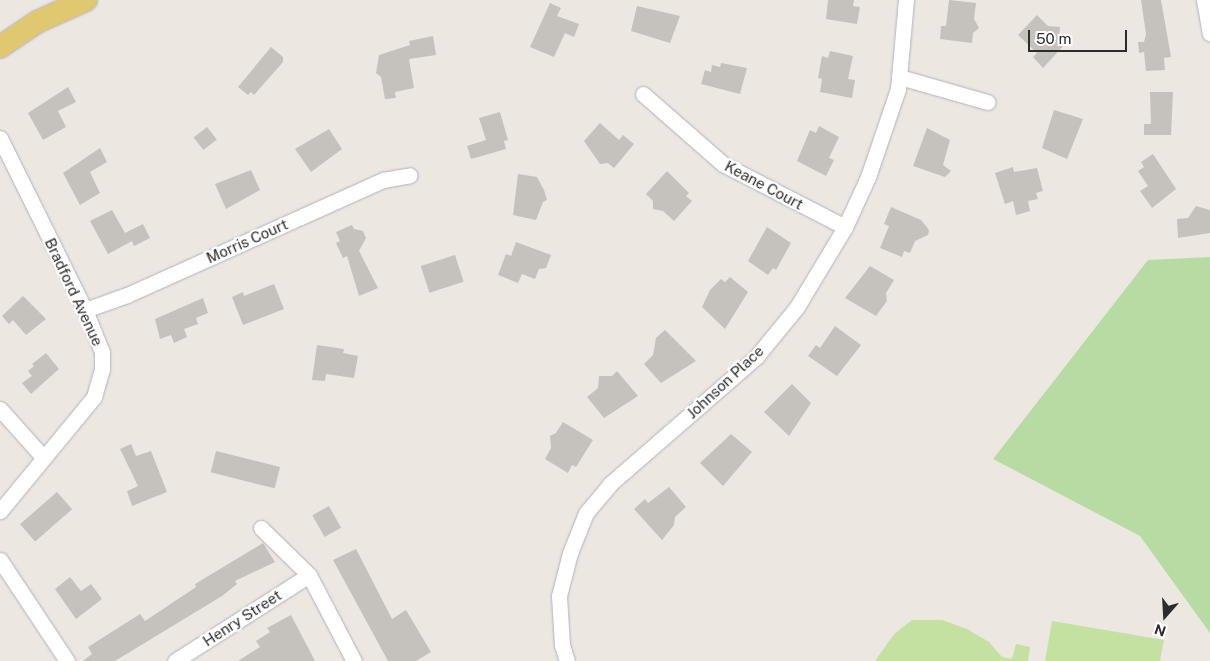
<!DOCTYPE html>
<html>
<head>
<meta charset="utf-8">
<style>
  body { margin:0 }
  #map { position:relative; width:1210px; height:661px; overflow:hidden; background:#ece7e1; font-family:"Public Sans",sans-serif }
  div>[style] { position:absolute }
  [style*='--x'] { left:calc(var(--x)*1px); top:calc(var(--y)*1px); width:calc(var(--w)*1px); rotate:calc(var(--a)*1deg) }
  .green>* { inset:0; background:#b6dca4 }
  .pitch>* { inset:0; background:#c5e1a1 }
  .building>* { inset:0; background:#c5c1bc; transform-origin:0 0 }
  .roads { filter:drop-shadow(0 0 1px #b1b2bb) drop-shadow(0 0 1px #b1b2bb) }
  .minor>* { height:15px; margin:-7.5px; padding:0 7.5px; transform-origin:7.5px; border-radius:7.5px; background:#fff }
  .primary>* { height:22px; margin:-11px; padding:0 11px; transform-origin:11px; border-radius:11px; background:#e0c871 }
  span { translate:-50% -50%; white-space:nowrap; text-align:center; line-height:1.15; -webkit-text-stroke:4.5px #fff; paint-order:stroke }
  .street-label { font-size:15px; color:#2c2c2c }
  .north { position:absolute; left:1140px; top:591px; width:50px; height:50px; -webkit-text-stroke:4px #fff; paint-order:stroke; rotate:199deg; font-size:14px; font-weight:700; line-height:20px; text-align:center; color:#2c2c2c }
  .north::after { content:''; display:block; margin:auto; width:18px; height:22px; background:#2c2c2c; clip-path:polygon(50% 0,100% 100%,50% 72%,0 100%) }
  .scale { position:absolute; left:1028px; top:30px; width:99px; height:22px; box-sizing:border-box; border:2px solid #2c2c2c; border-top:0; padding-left:6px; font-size:15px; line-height:18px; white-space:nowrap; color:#2c2c2c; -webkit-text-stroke:4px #fff; paint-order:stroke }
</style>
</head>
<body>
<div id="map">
  <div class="green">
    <i style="clip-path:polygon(1210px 257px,1210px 633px,1140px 536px,993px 459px,1148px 260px)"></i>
  </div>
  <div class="pitch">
    <i style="clip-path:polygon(912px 620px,942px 620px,967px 629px,989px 642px,1002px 657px,1012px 659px,1016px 644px,1030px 647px,1028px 661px,875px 661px,894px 634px)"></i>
    <i style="clip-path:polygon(1052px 621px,1164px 640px,1160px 661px,1045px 661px)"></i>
  </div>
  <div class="building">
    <i style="clip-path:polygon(828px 0,854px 0,853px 6px,860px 7px,857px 24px,826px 19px)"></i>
    <i style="clip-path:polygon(949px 0,976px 3px,974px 19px,979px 28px,973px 33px,972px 43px,940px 39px,941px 26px,946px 26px)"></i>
    <i style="clip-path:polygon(1141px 0,1161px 0,1171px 57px,1164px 58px,1165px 70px,1146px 71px,1144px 52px,1139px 53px,1138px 42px,1144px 42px,1146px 34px)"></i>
    <i style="clip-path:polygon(550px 3px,561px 8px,557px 16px,579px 24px,574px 37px,565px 33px,554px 57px,530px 47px)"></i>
    <i style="clip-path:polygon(637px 6px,680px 16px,670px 43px,631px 31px)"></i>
    <i style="clip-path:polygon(1037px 15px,1048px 26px,1060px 27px,1059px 38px,1065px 44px,1043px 68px,1033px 57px,1037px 53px,1018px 35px)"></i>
    <i style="clip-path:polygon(433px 36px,436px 55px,409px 59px,414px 88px,395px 92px,396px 98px,385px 99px,381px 77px,376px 73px,379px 55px,410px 45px,409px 41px)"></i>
    <i style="clip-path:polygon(271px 47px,283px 57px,283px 62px,254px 95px,251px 92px,248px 95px,238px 87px)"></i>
    <i style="clip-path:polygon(830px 51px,853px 56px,848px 79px,855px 80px,852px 98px,820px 92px,822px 79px,818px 78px,822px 56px,828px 58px)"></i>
    <i style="clip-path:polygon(721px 63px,747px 68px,740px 94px,701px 84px,705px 70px,711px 72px,712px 65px,720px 67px)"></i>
    <i style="clip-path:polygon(68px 87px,76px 102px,58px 111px,66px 127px,43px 140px,28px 113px)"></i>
    <i style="clip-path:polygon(1150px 92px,1173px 92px,1171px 135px,1144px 135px,1144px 124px,1151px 124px)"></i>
    <i style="clip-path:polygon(1054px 110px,1083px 119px,1067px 159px,1042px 148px)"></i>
    <i style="clip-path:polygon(500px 112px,508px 140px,504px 141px,506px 149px,471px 159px,467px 146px,486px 140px,479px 118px)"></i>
    <i style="clip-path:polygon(600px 123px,619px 140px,623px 135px,634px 144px,614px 168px,608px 163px,600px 164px,584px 141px)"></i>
    <i style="clip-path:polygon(819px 126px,839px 137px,829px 158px,834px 160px,826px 176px,797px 161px,810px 130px,816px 133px)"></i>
    <i style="left:207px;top:127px;width:16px;height:17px;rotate:52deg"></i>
    <i style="clip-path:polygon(927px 128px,950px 140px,943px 165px,951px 171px,945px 177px,913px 166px)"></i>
    <i style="clip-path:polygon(329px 129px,342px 149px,311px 172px,295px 149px)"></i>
    <i style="clip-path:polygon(100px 148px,107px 162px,90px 172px,100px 193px,80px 205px,63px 173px)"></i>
    <i style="clip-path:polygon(1153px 154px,1176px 189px,1152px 208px,1140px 191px,1148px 186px,1138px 171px,1144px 167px,1141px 162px)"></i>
    <i style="clip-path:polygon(1013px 167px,1014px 172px,1037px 168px,1043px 191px,1036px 193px,1038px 199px,1028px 201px,1030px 211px,1016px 215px,1013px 201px,1005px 204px,995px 173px)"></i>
    <i style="clip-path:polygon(251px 170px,260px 190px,226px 209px,215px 184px)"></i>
    <i style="clip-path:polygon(667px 171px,689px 193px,686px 196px,692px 201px,674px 221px,663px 211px,653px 209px,653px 201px,646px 194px)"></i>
    <i style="clip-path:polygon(518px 174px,537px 177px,544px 190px,547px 200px,543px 202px,536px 220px,513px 215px)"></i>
    <i style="clip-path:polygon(1196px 206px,1210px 210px,1210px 233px,1178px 238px,1177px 219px,1188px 218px)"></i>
    <i style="clip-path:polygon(891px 207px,921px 220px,929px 230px,928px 235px,915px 241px,910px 253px,904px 251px,902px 257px,880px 248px,889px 226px,884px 224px)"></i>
    <i style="clip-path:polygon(112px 210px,125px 233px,143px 224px,150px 238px,134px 246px,132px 241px,108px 254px,90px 221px)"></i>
    <i style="clip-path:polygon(352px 225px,354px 229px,363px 231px,366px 238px,359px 251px,378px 288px,359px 296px,347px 256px,343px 258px,336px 243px,340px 241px,336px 232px)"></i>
    <i style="clip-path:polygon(767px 227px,791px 243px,776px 270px,773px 268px,768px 275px,748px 261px)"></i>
    <i style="clip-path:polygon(516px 242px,551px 255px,546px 268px,539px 269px,535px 279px,522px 274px,518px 283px,498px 275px,506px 254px,511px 256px)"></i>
    <i style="left:455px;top:255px;width:28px;height:36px;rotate:72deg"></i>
    <i style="clip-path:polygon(870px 266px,894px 280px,886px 293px,887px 301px,876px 316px,845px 298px)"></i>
    <i style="clip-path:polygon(730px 277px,748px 292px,725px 329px,702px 307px,710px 290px,721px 279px,725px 282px)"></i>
    <i style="clip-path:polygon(274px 284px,284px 309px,243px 325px,232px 297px,243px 292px,244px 296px)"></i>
    <i style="clip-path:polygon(23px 296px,46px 319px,26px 335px,13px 320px,9px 324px,2px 316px)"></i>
    <i style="clip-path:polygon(203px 298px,208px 313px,196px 318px,198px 324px,184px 329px,187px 337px,174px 343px,171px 335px,160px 339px,155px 319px)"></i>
    <i style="clip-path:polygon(835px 326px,861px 345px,837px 376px,808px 356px,816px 345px,820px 348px)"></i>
    <i style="clip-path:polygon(665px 330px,696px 361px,661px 383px,644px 364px,653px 355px,656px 338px)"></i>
    <i style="clip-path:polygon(317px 345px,344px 349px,343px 353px,358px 356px,354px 378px,326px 374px,325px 381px,312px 380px)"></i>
    <i style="clip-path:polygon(46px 353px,59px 369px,31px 394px,22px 383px,32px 376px,28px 371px,34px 366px,32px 364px)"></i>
    <i style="clip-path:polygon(617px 371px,638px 396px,604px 418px,587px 397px,598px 388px,599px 376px,612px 376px)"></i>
    <i style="clip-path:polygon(792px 384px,811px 403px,789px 436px,764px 412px)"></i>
    <i style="clip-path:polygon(563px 422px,593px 440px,576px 467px,572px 465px,568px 473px,545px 459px,551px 448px,550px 436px,556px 433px)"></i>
    <i style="clip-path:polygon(731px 434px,752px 452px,723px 486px,700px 463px)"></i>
    <i style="clip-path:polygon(131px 444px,136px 456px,151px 451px,167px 492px,132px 506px,127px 491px,138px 486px,120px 449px)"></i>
    <i style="left:216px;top:451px;width:66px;height:22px;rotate:14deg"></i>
    <i style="clip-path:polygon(669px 487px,686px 507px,675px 517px,674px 525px,662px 540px,634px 509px,645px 499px,648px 503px)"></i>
    <i style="left:57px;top:492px;width:23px;height:49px;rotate:49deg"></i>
    <i style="left:329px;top:506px;width:25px;height:19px;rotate:61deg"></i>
    <i style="clip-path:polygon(263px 543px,275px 562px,235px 581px,237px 584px,222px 596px,115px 661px,83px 661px,92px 654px,88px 647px,140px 614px,145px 621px,196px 587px,195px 584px)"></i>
    <i style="clip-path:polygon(356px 549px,392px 619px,406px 610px,431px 652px,416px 661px,388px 661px,333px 560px)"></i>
    <i style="clip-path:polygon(70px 577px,81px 591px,91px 584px,102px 599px,76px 619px,55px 589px)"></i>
    <i style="clip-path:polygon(291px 615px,315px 661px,238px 661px,260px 647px,256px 641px,270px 632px,267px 628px)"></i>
  </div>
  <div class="roads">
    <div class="minor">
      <i style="--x:1204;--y:0;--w:34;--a:80"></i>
      <i style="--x:900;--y:77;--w:91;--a:16"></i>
      <i style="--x:643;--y:94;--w:106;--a:41.2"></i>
      <i style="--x:723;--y:164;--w:137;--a:27.3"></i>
      <i style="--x:0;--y:138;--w:192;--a:63.7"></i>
      <i style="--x:85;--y:310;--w:45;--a:68"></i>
      <i style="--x:102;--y:352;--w:17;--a:90"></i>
      <i style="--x:102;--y:369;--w:29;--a:106"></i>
      <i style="--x:94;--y:397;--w:148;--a:129.5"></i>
      <i style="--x:85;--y:310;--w:45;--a:-19.7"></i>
      <i style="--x:127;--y:295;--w:281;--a:-24.2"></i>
      <i style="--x:383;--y:180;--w:27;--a:-10"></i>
      <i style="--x:0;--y:409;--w:64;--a:48.1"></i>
      <i style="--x:261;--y:528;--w:67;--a:44.4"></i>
      <i style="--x:309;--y:575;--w:97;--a:62.4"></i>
      <i style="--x:0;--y:560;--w:121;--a:56.4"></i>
      <i style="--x:175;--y:661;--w:159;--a:-32.7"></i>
      <i style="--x:567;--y:661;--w:17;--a:-107"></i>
      <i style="--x:562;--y:645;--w:49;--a:-93.5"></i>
      <i style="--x:559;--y:596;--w:44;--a:-75.7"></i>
      <i style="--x:570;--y:553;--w:43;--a:-68.2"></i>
      <i style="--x:586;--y:513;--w:38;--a:-50"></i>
      <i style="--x:610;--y:484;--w:194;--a:-41"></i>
      <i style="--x:756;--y:357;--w:65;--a:-50.6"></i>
      <i style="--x:797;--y:307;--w:93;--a:-59"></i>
      <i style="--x:845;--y:227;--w:55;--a:-65.3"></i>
      <i style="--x:868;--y:177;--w:93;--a:-71.2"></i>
      <i style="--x:898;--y:89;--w:89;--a:-84.9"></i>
    </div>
    <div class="primary">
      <i style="--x:0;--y:47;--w:45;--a:-34"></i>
      <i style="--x:37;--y:22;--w:54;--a:-24.2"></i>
    </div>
  </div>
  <div class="street-label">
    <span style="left:764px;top:185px;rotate:28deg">Keane Court</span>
    <span style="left:247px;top:241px;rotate:-24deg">Morris Court</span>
    <span style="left:74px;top:292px;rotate:65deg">Bradford Avenue</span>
    <span style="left:725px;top:382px;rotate:-43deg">Johnson Place</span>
    <span style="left:242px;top:618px;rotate:-33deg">Henry Street</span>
  </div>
  <div class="north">N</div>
  <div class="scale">50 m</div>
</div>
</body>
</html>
